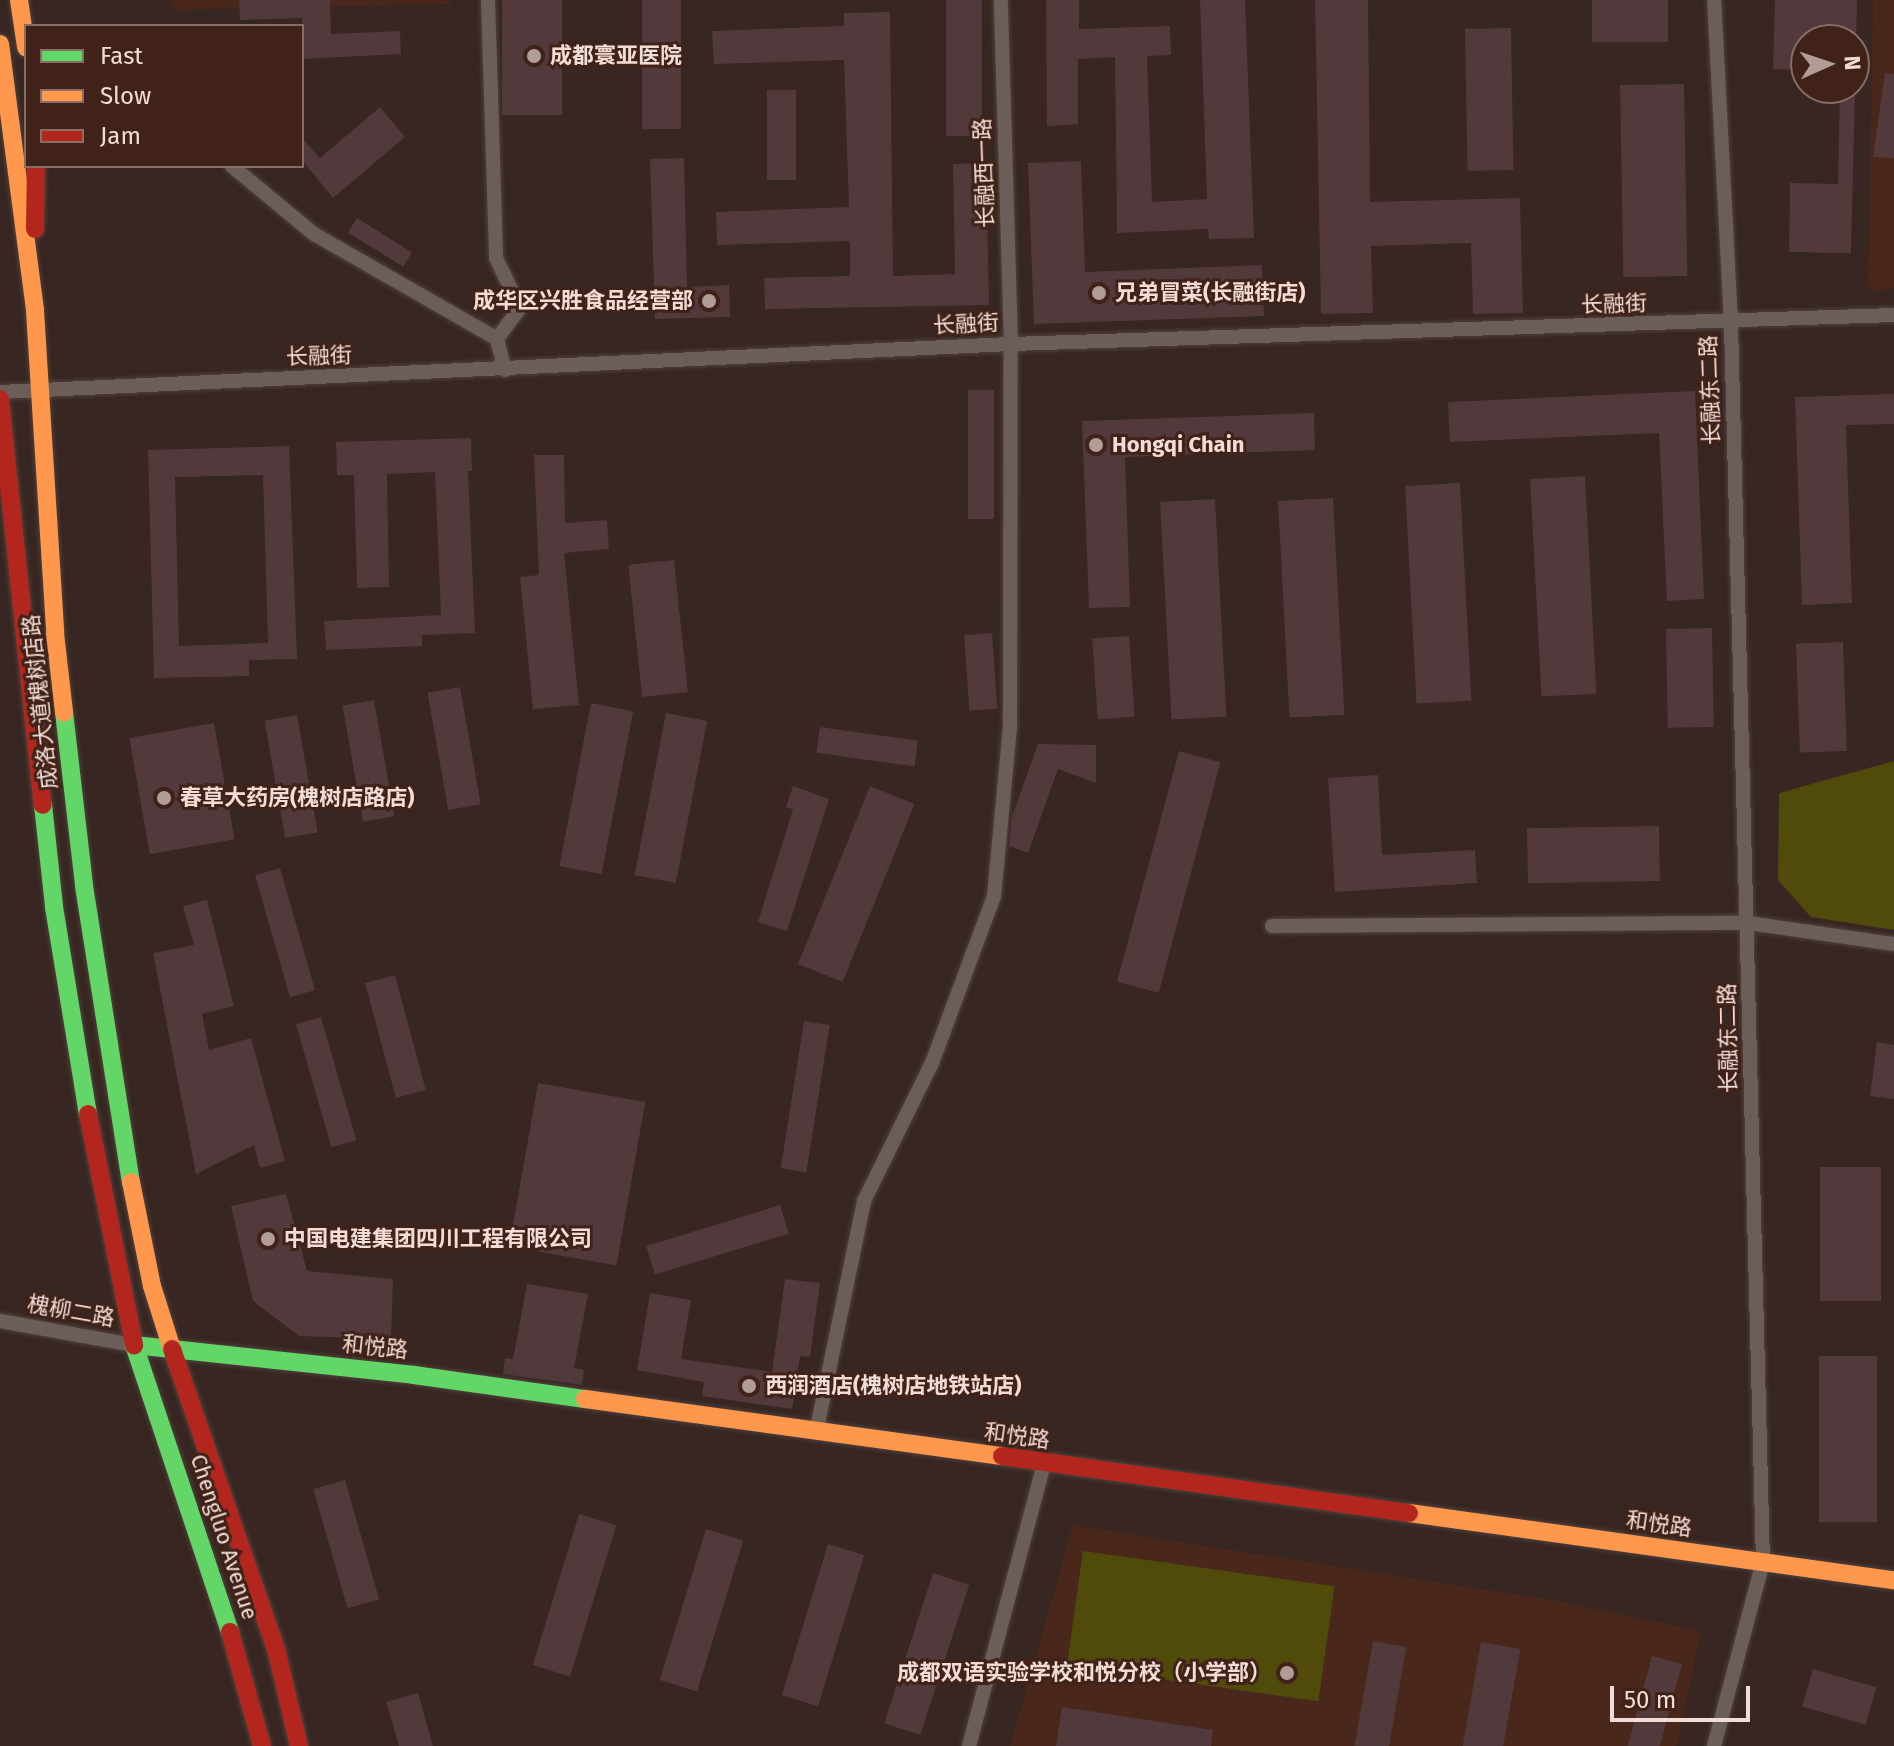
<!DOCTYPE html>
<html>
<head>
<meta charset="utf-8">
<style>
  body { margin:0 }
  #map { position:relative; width:1894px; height:1746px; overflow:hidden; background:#372621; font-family:"Fira Sans","Noto Sans SC",sans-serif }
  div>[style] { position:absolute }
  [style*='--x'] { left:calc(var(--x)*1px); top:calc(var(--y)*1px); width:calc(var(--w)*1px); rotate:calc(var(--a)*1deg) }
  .built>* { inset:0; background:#49271b }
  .green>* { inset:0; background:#504b0b; transform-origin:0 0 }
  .building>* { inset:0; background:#51393c; transform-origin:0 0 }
  .roads { filter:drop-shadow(0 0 2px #50413d) drop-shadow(0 0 2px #50413d) }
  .street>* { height:14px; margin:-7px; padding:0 7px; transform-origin:7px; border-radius:7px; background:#6b5d58 }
  .fast>* { height:18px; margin:-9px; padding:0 9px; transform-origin:9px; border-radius:9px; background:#63d668 }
  .slow>* { height:18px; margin:-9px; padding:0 9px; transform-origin:9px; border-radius:9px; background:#ff974d }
  .jam>* { height:18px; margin:-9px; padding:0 9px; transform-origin:9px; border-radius:9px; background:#b3261e }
  .dots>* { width:22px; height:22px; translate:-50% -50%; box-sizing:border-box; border:4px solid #402218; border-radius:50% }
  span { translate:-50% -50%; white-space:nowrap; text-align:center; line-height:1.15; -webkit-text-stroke:6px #402218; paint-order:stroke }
  .poi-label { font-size:22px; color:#f2ddd6; font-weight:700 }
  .left { translate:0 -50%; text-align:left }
  .right { translate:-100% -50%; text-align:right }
  .street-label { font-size:22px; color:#f2ddd6 }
  .legend { position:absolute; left:24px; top:24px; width:280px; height:144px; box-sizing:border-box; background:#402218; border:2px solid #876d64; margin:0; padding:10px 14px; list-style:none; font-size:24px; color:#f2ddd6 }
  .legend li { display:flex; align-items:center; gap:16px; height:40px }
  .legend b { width:40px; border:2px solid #876d64 }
  .north { position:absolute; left:1790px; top:24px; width:80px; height:80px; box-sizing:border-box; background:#402218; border:2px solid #876d64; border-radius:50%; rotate:87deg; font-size:22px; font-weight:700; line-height:32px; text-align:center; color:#f2ddd6 }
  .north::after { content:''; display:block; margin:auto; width:28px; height:36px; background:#b19d97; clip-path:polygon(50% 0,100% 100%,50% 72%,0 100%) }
  .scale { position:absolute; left:1610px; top:1686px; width:140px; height:36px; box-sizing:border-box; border:4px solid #f2ddd6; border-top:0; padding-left:10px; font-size:24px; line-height:28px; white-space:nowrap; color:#f2ddd6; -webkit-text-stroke:6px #402218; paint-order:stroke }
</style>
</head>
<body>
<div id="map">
  <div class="built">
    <i style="clip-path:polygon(171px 0,450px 0,450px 4px,172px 10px)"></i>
    <i style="clip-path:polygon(1873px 0,1894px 0,1894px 289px,1868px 290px)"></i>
    <i style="clip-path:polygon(1073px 1525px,1558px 1601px,1701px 1631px,1677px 1746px,1010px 1746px)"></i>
  </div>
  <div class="green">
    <i style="clip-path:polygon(1894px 761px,1894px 930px,1811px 917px,1778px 880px,1779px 793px)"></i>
    <i style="left:1083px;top:1551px;width:254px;height:116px;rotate:8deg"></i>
  </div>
  <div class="building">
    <i style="clip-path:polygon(239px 0,330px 0,331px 34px,400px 31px,401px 54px,302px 59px,302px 18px,240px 20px)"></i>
    <i style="left:502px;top:0;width:60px;height:115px"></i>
    <i style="left:642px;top:0;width:39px;height:129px"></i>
    <i style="left:946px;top:0;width:36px;height:136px"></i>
    <i style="clip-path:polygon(1046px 0,1079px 0,1079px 29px,1170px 26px,1171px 55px,1147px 56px,1152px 202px,1207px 199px,1200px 0,1245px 0,1254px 238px,1209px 239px,1208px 229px,1117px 233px,1115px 57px,1078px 59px,1078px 124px,1047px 126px)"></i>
    <i style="clip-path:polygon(1315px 0,1368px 0,1370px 202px,1520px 198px,1523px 313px,1473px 314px,1471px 243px,1371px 246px,1373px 313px,1321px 314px)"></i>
    <i style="left:1592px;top:0;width:76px;height:42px"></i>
    <i style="clip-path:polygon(1775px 0,1857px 0,1856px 40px,1806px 40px,1806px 70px,1773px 69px)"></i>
    <i style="clip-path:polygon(890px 12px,893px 276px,955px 274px,953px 164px,986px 163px,989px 305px,765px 309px,764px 278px,850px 276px,850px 241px,717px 245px,716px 212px,849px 207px,844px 60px,714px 64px,712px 31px,844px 26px,844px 13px)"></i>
    <i style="left:1511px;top:28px;width:142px;height:46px;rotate:89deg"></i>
    <i style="clip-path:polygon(1885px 73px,1894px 74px,1894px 158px,1873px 157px)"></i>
    <i style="left:1684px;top:84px;width:192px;height:64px;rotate:89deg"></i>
    <i style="clip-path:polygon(1840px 88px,1855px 88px,1851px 253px,1789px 252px,1790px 183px,1838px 184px)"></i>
    <i style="left:767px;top:90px;width:29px;height:90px"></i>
    <i style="clip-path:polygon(380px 107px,405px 137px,333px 198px,302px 160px,302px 138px,320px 158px)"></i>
    <i style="clip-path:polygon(684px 158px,687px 287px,729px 285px,730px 317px,655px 319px,650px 159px)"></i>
    <i style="clip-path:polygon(1081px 161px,1085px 272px,1262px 265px,1264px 316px,1034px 324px,1028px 163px)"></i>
    <i style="left:357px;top:218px;width:65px;height:17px;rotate:32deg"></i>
    <i style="left:968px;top:390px;width:26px;height:129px"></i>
    <i style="clip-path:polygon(1695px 391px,1704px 599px,1667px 601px,1659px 433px,1450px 442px,1448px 402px)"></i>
    <i style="clip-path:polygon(1894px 394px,1894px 424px,1846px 425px,1852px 603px,1802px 605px,1795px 397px)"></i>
    <i style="clip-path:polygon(1314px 413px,1315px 450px,1125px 457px,1130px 607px,1089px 608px,1082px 421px)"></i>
    <i style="clip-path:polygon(471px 438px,472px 471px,468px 471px,475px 633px,422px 635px,422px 646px,326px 650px,324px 621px,441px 615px,435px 472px,387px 474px,389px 587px,357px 588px,354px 475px,337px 475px,336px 442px)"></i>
    <i style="clip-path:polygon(evenodd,289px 446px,297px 659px,249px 660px,249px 676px,154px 678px,148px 450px,289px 446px,263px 475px,268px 643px,179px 646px,175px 477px,263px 475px)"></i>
    <i style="clip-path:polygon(534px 455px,564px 455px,565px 523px,607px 520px,609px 549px,564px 553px,579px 705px,533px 709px,520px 577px,539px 575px)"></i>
    <i style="left:1585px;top:476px;width:218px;height:55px;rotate:87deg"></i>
    <i style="left:1460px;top:483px;width:218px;height:55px;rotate:87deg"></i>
    <i style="left:1333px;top:498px;width:217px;height:55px;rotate:87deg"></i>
    <i style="left:1215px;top:499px;width:218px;height:55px;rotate:87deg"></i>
    <i style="left:674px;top:560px;width:133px;height:46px;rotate:84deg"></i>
    <i style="left:1712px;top:628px;width:99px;height:46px;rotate:89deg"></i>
    <i style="left:992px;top:633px;width:76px;height:28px;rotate:86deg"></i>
    <i style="left:1129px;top:636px;width:81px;height:37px;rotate:86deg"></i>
    <i style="left:1843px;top:642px;width:109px;height:47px;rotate:88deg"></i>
    <i style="left:460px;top:687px;width:119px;height:33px;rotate:80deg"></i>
    <i style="left:374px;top:700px;width:118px;height:32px;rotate:80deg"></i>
    <i style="left:591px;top:703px;width:43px;height:166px;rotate:11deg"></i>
    <i style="left:666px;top:713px;width:42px;height:165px;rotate:11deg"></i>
    <i style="left:297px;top:715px;width:119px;height:33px;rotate:80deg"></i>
    <i style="left:214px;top:723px;width:118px;height:86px;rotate:80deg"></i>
    <i style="left:820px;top:727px;width:99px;height:26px;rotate:8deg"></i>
    <i style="clip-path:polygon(1038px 744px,1096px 745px,1096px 783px,1058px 769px,1028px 853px,1009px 846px,1012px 816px)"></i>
    <i style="left:1179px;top:751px;width:43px;height:239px;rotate:15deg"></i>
    <i style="clip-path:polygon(1378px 775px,1382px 855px,1475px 850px,1477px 883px,1335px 892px,1328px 778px)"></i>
    <i style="clip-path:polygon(793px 786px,829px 799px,787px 931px,758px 922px,793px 809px,786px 807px)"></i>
    <i style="left:870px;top:786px;width:48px;height:192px;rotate:22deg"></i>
    <i style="left:1659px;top:826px;width:55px;height:132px;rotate:89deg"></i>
    <i style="left:280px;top:868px;width:127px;height:26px;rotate:74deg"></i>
    <i style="clip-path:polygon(207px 900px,234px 1006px,202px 1014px,209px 1050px,251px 1038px,285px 1161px,260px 1168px,254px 1145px,196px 1174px,153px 953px,194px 945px,183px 906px)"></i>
    <i style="left:395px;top:975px;width:119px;height:31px;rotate:75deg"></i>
    <i style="left:321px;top:1017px;width:128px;height:26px;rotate:74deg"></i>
    <i style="left:804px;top:1021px;width:26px;height:149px;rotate:9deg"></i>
    <i style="clip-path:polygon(1877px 1042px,1894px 1045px,1894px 1099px,1870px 1096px)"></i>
    <i style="left:538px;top:1083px;width:109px;height:166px;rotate:10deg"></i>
    <i style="left:1820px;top:1167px;width:61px;height:134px"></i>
    <i style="clip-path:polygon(286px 1194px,307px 1271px,393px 1279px,391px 1339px,299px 1336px,253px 1301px,231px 1206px)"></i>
    <i style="left:780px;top:1205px;width:30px;height:140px;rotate:73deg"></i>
    <i style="clip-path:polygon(785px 1279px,820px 1283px,810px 1357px,800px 1356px,792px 1409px,702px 1396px,704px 1382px,637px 1370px,650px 1293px,691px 1300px,681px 1359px,772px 1372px)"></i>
    <i style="clip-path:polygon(527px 1284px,588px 1294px,574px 1368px,584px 1370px,582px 1385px,503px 1374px,505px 1358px,513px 1359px)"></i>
    <i style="left:1819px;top:1356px;width:58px;height:166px"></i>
    <i style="left:345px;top:1480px;width:124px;height:33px;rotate:74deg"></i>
    <i style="left:579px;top:1514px;width:39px;height:158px;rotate:17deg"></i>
    <i style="left:706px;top:1529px;width:39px;height:158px;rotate:17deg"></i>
    <i style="left:828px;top:1544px;width:38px;height:158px;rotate:17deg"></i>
    <i style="left:933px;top:1573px;width:38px;height:158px;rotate:18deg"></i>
    <i style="left:1373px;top:1641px;width:34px;height:107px;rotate:10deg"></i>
    <i style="left:1481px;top:1642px;width:40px;height:106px;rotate:10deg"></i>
    <i style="left:1652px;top:1656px;width:31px;height:93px;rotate:15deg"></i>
    <i style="left:1813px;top:1669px;width:66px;height:39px;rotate:16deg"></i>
    <i style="clip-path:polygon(418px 1693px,433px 1746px,399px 1746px,386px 1702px)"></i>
    <i style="clip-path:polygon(1062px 1707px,1213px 1730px,1211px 1746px,1056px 1746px)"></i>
  </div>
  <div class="roads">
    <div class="street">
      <i style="--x:488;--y:0;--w:258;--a:88.2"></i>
      <i style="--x:496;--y:258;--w:55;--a:64.4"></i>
      <i style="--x:520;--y:308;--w:39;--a:127"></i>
      <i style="--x:232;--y:166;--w:107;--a:39.7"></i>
      <i style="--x:314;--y:234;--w:211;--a:29.8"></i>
      <i style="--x:497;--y:339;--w:32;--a:76"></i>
      <i style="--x:0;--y:392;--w:1012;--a:-2.72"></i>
      <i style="--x:1011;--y:344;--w:883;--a:-1.88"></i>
      <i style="--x:1272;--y:926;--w:476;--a:-0.4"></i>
      <i style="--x:1748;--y:923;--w:148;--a:8.2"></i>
      <i style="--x:0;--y:1321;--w:136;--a:10.2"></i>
      <i style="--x:816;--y:1433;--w:237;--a:-78.3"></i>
      <i style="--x:864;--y:1201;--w:154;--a:-63.8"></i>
      <i style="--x:932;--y:1063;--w:178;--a:-69.6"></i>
      <i style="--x:994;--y:896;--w:171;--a:-84.6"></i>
      <i style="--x:1010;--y:726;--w:382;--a:-89.9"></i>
      <i style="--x:1011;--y:344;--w:344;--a:-91.7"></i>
      <i style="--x:969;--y:1746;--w:292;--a:-75.1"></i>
      <i style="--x:1714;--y:1746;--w:190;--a:-75.1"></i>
      <i style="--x:1763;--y:1562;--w:1240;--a:-91.48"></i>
      <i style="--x:1731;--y:322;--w:322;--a:-93"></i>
    </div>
    <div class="fast">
      <i style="--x:64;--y:712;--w:175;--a:83.4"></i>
      <i style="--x:84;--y:886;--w:300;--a:81"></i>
      <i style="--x:43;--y:805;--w:103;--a:83.8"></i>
      <i style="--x:54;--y:907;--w:210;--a:80.7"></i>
      <i style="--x:134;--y:1345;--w:282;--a:6.1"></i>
      <i style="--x:414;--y:1375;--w:173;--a:8"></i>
      <i style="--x:134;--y:1345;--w:303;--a:71.5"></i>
    </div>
    <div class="slow">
      <i style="--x:19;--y:0;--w:48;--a:81.5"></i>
      <i style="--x:0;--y:44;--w:269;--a:82.5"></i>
      <i style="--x:35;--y:311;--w:323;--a:86.4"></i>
      <i style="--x:55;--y:633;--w:80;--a:83.5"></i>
      <i style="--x:131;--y:1182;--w:106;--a:78.6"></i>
      <i style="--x:152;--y:1286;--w:66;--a:72.4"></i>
      <i style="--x:585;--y:1399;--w:421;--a:7.8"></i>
      <i style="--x:1409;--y:1513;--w:490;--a:7.9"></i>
    </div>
    <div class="jam">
      <i style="--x:35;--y:229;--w:63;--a:-89.1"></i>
      <i style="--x:0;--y:399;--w:408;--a:84"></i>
      <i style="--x:88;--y:1114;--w:236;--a:78.7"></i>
      <i style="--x:172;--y:1349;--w:322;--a:70.9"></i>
      <i style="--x:277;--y:1653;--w:96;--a:76.7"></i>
      <i style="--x:1002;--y:1456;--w:411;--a:8"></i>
      <i style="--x:230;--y:1632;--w:118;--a:74.3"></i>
    </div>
  </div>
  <div class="dots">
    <i style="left:534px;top:56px;background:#b19d97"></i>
    <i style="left:1099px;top:293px;background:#b19d97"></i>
    <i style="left:709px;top:301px;background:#b19d97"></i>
    <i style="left:1096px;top:445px;background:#b19d97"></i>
    <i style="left:164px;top:798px;background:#b19d97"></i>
    <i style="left:268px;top:1239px;background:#b19d97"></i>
    <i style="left:749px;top:1386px;background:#b19d97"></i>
    <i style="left:1287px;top:1673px;background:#b19d97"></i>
  </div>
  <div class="poi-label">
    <span class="left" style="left:550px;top:56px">成都寰亚医院</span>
    <span class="left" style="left:1115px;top:293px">兄弟冒菜(长融街店)</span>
    <span class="right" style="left:693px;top:301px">成华区兴胜食品经营部</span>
    <span class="left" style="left:1112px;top:445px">Hongqi Chain</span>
    <span class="left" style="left:180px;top:798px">春草大药房(槐树店路店)</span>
    <span class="left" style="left:284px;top:1239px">中国电建集团四川工程有限公司</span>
    <span class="left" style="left:765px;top:1386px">西润酒店(槐树店地铁站店)</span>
    <span class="right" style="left:1271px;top:1673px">成都双语实验学校和悦分校（小学部）</span>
  </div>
  <div class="street-label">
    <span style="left:984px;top:173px;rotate:-92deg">长融西一路</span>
    <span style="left:1614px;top:304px;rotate:-2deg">长融街</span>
    <span style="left:966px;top:324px;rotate:-3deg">长融街</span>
    <span style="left:319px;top:356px;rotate:-2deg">长融街</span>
    <span style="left:1710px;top:390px;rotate:-92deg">长融东二路</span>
    <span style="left:40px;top:702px;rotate:-96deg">成洛大道槐树店路</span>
    <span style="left:1728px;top:1038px;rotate:-91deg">长融东二路</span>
    <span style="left:71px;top:1311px;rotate:10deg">槐柳二路</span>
    <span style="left:375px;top:1347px;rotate:6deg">和悦路</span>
    <span style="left:1017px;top:1436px;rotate:8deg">和悦路</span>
    <span style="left:1659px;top:1524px;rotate:8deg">和悦路</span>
    <span style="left:224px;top:1537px;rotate:72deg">Chengluo Avenue</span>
  </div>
  <ul class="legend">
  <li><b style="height:10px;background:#63d668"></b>Fast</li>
  <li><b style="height:10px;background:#ff974d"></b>Slow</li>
  <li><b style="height:10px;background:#b3261e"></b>Jam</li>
  </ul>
  <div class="north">N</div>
  <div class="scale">50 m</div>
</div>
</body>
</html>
